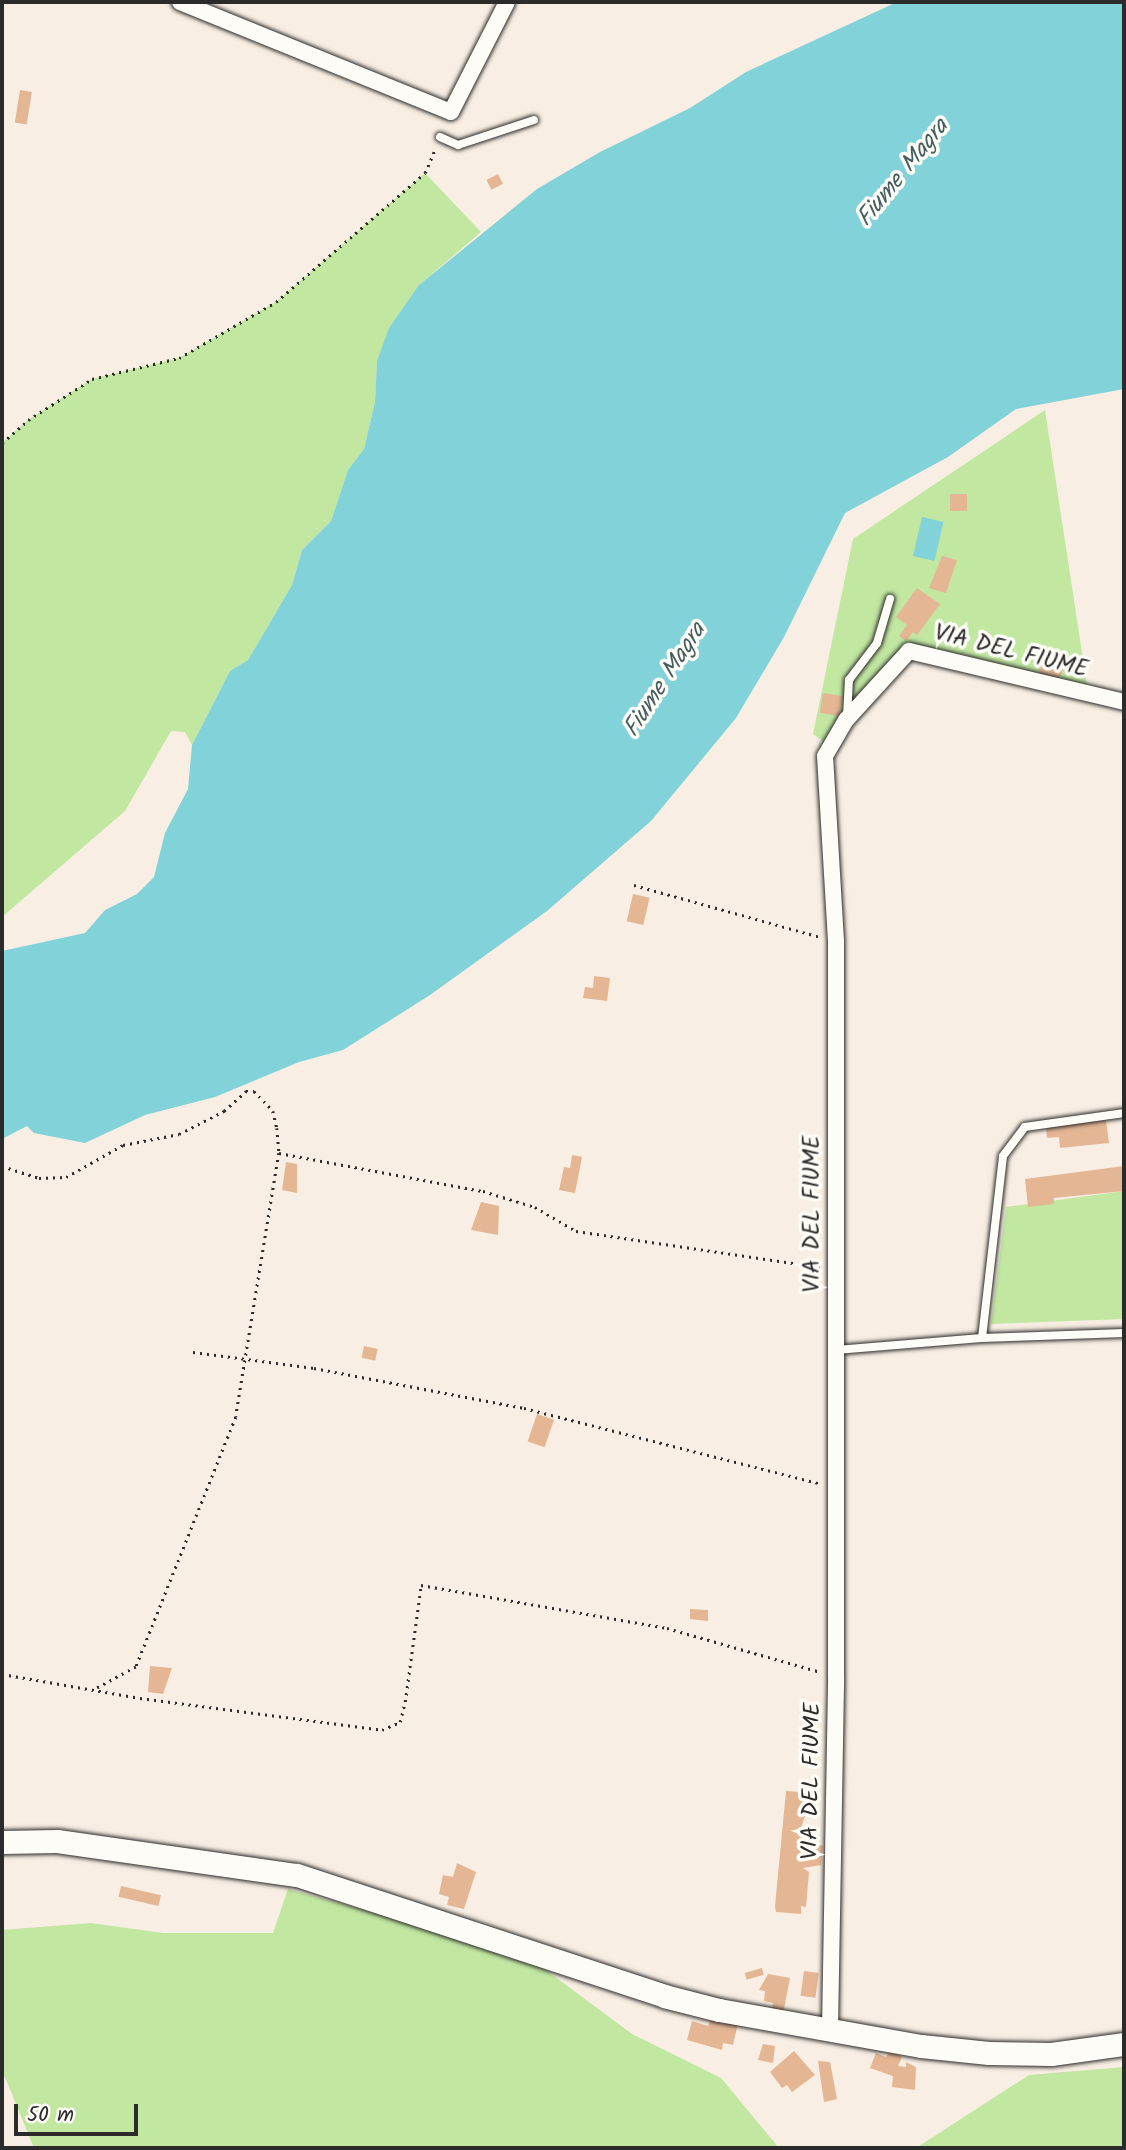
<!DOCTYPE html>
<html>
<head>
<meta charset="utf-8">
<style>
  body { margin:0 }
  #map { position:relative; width:1126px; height:2150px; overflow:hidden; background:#f8eee3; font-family:Kalam,sans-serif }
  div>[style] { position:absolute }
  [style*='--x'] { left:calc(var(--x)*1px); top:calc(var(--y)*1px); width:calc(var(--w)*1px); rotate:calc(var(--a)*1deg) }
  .green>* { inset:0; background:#c1e7a1 }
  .water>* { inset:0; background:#81d2d9; transform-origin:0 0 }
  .building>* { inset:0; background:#e4b694; transform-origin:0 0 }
  .round { border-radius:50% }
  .path>* { height:2.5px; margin-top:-1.25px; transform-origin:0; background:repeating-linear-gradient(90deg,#2b2b2b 0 2px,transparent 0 7px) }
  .roads { filter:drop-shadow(0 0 2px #2b2b2b) drop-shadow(0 0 2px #2b2b2b) }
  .lane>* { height:8px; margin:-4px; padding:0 4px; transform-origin:4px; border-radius:4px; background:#fdfcf7 }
  .street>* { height:16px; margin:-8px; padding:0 8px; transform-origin:8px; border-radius:8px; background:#fdfcf7 }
  .secondary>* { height:23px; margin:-11.5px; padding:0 11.5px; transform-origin:11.5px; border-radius:11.5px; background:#fdfcf7 }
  span { translate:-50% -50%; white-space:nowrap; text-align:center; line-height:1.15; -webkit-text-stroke:7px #fdfcf7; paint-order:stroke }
  .street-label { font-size:23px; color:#2b2b2b }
  .water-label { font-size:24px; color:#455d5f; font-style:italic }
  .frame { position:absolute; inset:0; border:4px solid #2b2b2b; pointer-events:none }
  .scale { position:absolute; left:14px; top:2104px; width:124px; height:32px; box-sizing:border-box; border:4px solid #2b2b2b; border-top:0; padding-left:9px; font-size:21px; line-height:24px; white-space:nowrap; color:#2b2b2b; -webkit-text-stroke:5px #fdfcf7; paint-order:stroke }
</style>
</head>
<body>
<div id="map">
  <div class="green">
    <i style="clip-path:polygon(425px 173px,481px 232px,419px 285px,377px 361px,375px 402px,364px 449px,348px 470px,331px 521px,302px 550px,292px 585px,248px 660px,230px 671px,192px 745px,185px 732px,171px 731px,125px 811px,2px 917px,2px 443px,28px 420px,92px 379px,179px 358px,276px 302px)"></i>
    <i style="clip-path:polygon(1045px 410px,1088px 692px,908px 646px,828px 745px,813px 734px,853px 539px)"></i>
    <i style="clip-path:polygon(1124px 1191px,1124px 1319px,991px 1324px,1006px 1207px)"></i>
    <i style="clip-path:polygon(288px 1889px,527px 1956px,632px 2034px,721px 2078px,779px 2148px,34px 2148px,2px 2070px,2px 1930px,91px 1923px,163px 1933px,273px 1933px)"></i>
    <i style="clip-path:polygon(1124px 2067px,1124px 2148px,916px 2148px,1029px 2075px)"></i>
  </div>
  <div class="water">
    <i style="clip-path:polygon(897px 2px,1124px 2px,1124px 389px,1016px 409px,948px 457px,845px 513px,784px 637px,736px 718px,651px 821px,547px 911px,430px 995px,343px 1050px,299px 1062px,215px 1097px,145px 1115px,85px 1143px,34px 1133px,27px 1126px,2px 1139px,2px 951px,85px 933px,105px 910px,137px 894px,154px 877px,165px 833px,188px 789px,192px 745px,230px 671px,248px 660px,292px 585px,302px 550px,331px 521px,348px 470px,364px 449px,375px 402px,377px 361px,389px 328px,419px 285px,537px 189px,600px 152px,690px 108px,746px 72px)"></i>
    <i style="left:922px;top:517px;width:22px;height:40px;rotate:13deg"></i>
  </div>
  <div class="building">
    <i style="left:20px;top:90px;width:12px;height:33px;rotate:9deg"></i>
    <i style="left:498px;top:174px;width:11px;height:13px;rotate:63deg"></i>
    <i style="left:950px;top:494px;width:17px;height:17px"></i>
    <i style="clip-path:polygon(942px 556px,957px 560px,946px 593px,929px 588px)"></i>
    <i style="clip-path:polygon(917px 588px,940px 604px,917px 635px,913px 632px,906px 641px,899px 636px,907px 625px,896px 617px)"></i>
    <i class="round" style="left:1039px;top:656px;width:24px;height:24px"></i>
    <i style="left:823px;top:693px;width:20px;height:20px;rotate:9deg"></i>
    <i style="left:633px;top:894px;width:17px;height:28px;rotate:13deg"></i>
    <i style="clip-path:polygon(594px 976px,610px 978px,607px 1001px,583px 998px,585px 987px,593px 988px)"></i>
    <i style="clip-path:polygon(1106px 1120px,1109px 1143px,1060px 1148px,1059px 1137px,1047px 1138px,1046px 1127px)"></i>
    <i style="clip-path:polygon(572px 1155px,582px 1157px,575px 1193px,559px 1190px,564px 1167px,570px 1168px)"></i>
    <i style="clip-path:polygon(286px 1162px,297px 1164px,297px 1193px,282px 1190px)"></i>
    <i style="clip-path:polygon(1124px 1166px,1124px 1191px,1054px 1198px,1054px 1204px,1028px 1207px,1025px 1179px)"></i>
    <i style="clip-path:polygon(481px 1202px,499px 1206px,498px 1235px,471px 1230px)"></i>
    <i style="left:364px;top:1346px;width:14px;height:12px;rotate:12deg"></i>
    <i style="left:537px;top:1414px;width:18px;height:29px;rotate:19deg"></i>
    <i style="clip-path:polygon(690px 1609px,708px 1610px,708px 1621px,690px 1619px)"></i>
    <i style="clip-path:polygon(150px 1666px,172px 1668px,163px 1694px,148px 1692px)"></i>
    <i style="clip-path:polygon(786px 1791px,817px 1793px,814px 1817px,805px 1816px,800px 1831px,804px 1831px,804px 1839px,823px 1846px,821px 1865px,803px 1868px,809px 1872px,806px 1907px,801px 1906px,801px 1914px,776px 1912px,775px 1906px)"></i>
    <i style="clip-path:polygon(457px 1863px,476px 1872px,464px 1909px,447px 1905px,449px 1897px,439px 1894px,443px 1875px,453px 1877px)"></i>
    <i style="left:121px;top:1886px;width:41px;height:11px;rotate:13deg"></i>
    <i style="left:762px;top:1968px;width:7px;height:18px;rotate:74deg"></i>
    <i style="left:804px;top:1971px;width:15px;height:25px;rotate:8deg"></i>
    <i style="clip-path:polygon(768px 1974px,790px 1978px,783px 2014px,771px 2012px,773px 2003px,764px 2001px,765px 1991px,759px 1990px)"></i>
    <i style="clip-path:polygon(712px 2016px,738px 2023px,733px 2045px,723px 2043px,722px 2050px,687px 2040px,692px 2021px,708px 2026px)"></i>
    <i style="clip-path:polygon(763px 2044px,775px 2046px,773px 2063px,758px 2060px)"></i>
    <i style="clip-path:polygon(794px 2051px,815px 2075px,792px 2092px,787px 2085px,782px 2088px,770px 2072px)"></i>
    <i style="clip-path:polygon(890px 2051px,902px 2057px,898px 2066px,906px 2067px,906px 2062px,916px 2067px,915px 2090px,892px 2087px,893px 2076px,870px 2068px,876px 2053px,886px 2057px)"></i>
    <i style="clip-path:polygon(818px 2061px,830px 2062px,837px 2099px,824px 2102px)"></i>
  </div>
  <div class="path">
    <i style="--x:2;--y:443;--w:35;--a:-41"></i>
    <i style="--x:28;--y:420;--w:76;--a:-32.6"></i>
    <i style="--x:92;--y:379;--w:89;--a:-13.6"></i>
    <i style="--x:179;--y:358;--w:112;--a:-30"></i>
    <i style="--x:276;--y:302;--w:197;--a:-40.9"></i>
    <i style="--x:425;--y:173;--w:26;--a:-67"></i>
    <i style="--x:634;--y:885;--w:193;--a:15.6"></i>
    <i style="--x:279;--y:1153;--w:208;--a:10.6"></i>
    <i style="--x:483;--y:1191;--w:54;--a:17.1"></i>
    <i style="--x:535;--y:1207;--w:48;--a:30.3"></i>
    <i style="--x:576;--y:1231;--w:247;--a:8.4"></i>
    <i style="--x:2;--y:1166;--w:39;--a:18"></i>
    <i style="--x:39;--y:1178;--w:27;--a:-2"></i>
    <i style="--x:66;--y:1177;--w:65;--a:-29.3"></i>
    <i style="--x:123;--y:1145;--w:57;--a:-11.1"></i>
    <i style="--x:179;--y:1134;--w:51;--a:-27.1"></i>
    <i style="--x:224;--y:1111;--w:30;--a:-42"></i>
    <i style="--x:246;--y:1091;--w:8;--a:0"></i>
    <i style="--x:254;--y:1091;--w:28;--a:46"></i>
    <i style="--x:273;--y:1111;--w:17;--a:77"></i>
    <i style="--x:277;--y:1128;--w:25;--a:85"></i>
    <i style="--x:279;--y:1153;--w:267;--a:99.3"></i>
    <i style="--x:236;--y:1417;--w:269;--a:111.8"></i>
    <i style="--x:136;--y:1667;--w:44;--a:151.7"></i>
    <i style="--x:193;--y:1352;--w:122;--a:7.5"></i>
    <i style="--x:314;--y:1368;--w:214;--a:10.8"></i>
    <i style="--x:524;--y:1408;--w:304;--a:14.3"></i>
    <i style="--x:2;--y:1674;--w:140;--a:9.9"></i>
    <i style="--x:140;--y:1698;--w:244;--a:7.5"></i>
    <i style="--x:382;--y:1730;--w:20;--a:-24"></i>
    <i style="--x:400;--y:1722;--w:21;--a:-76"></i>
    <i style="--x:405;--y:1702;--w:118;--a:-82.2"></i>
    <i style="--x:421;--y:1585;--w:250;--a:9.9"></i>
    <i style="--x:667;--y:1628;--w:159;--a:16"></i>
  </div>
  <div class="roads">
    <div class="lane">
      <i style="--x:440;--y:137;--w:20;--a:24"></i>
      <i style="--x:458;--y:145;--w:80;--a:-18.2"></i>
      <i style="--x:847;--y:717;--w:37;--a:-87"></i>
      <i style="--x:849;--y:680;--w:46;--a:-52.9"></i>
      <i style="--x:877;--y:643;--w:46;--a:-73.5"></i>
      <i style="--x:982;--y:1338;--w:142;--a:-2"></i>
      <i style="--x:836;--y:1350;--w:146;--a:-4.7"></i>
      <i style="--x:982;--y:1338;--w:183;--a:-83.4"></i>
      <i style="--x:1003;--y:1156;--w:36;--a:-53"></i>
      <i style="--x:1025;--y:1127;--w:100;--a:-8"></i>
    </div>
    <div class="street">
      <i style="--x:180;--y:2;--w:292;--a:22.1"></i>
      <i style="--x:451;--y:112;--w:123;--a:-63"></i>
      <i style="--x:830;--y:2029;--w:352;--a:-89"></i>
      <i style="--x:836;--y:1677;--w:736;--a:-90"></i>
      <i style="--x:836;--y:941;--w:185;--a:-93.4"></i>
      <i style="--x:825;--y:756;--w:42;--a:-59.7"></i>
      <i style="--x:846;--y:720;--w:93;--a:-47.6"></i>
      <i style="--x:909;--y:651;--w:221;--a:13.3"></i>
    </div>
    <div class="secondary">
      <i style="--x:2;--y:1842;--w:55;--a:-1"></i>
      <i style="--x:57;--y:1841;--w:242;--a:8.1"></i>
      <i style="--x:297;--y:1875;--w:386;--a:18.2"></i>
      <i style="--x:664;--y:1996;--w:57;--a:14.3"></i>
      <i style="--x:719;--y:2010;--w:205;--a:10.1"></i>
      <i style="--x:921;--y:2046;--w:68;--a:5.9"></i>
      <i style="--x:989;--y:2053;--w:62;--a:0.9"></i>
      <i style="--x:1051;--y:2054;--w:74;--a:-7.8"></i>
    </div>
  </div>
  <div class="street-label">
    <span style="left:1011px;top:652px;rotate:14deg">VIA DEL FIUME</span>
    <span style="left:813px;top:1214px;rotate:-90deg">VIA DEL FIUME</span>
    <span style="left:812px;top:1781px;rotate:-89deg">VIA DEL FIUME</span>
  </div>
  <div class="water-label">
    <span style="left:903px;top:173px;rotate:-51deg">Fiume Magra</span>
    <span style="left:665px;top:680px;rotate:-57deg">Fiume Magra</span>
  </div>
  <div class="frame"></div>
  <div class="scale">50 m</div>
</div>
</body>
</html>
